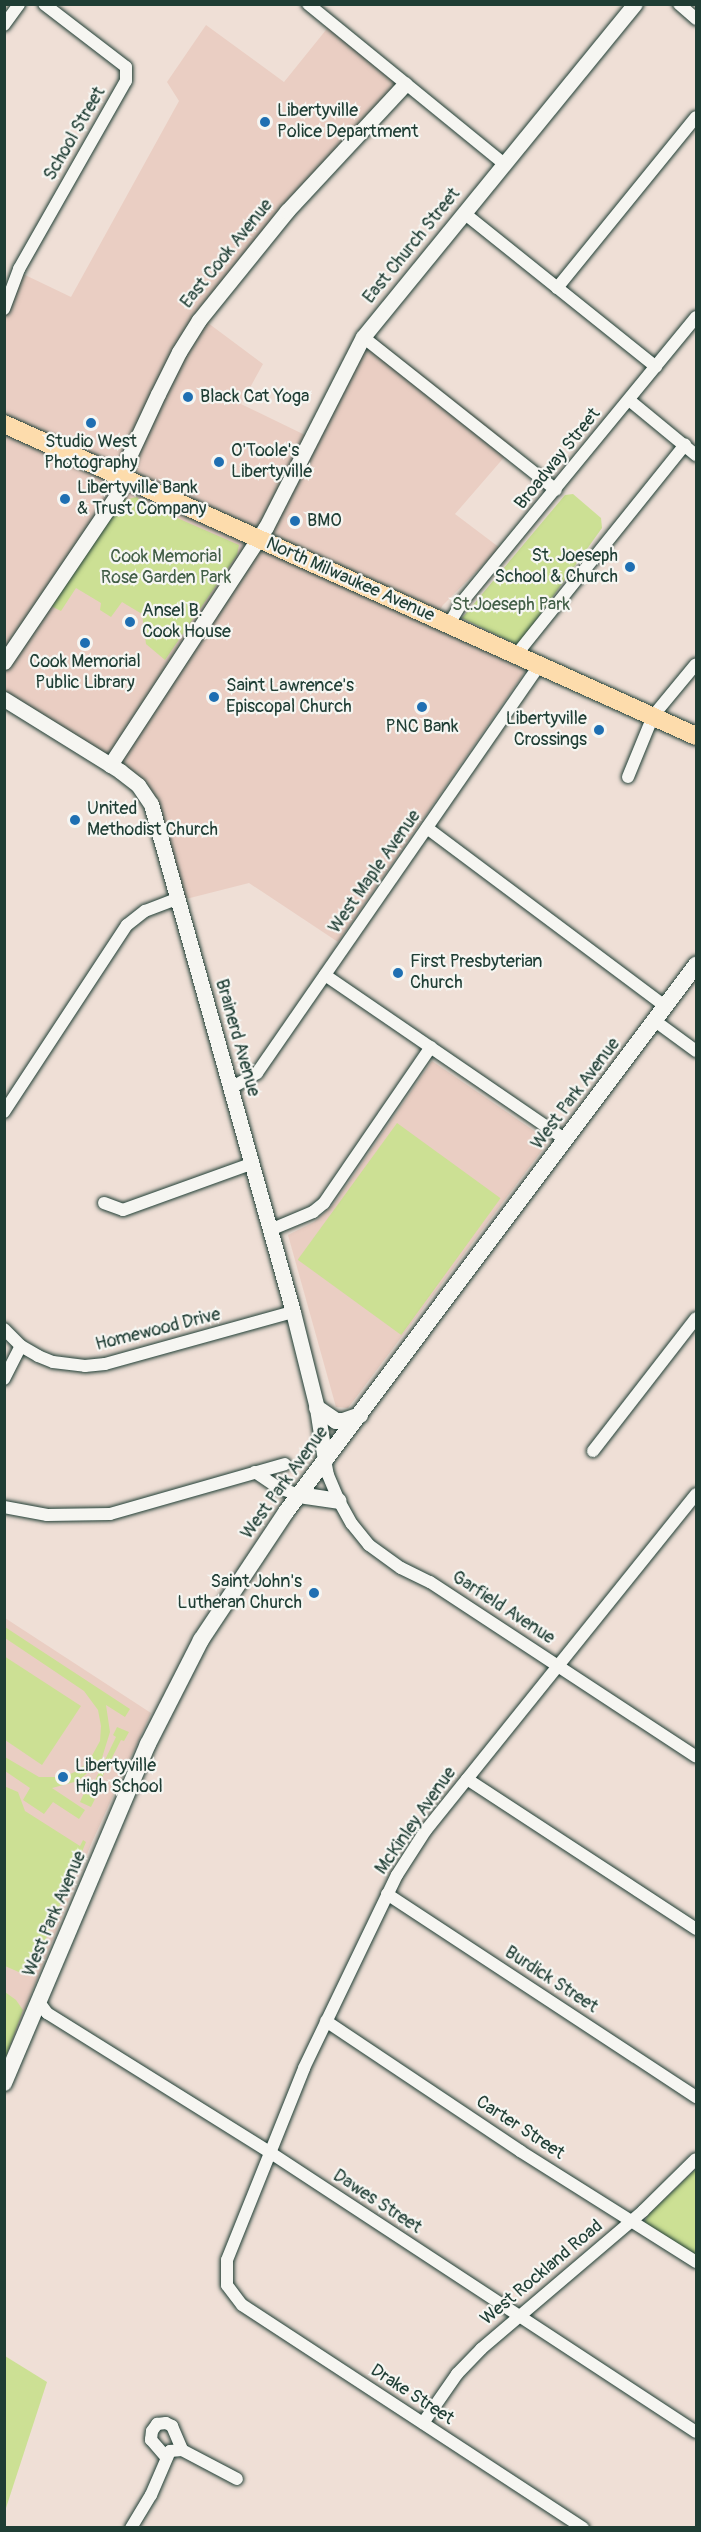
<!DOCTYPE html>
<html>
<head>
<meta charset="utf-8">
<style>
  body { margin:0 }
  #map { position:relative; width:701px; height:2532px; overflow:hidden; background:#efdfd6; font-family:Pangolin,sans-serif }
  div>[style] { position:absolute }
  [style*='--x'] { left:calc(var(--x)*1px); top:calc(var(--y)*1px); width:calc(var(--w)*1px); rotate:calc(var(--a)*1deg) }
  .built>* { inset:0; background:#eacec3 }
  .green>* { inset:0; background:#cce094; transform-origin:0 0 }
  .roads { filter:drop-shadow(0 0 2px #1f3d34) drop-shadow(0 0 2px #1f3d34) }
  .minor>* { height:12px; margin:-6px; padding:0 6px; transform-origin:6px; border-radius:6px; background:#f6f6f2 }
  .tertiary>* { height:15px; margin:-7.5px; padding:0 7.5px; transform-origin:7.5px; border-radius:7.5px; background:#f6f6f2 }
  .secondary>* { height:16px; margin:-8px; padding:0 8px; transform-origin:8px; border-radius:8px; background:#f6f6f2 }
  .primary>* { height:18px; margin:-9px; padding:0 9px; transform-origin:9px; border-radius:9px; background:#fddcac }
  .dots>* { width:16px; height:16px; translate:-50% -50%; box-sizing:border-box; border:3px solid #f6f6f2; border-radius:50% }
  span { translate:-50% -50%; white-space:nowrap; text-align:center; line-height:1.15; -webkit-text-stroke:4.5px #f6f6f2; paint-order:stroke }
  .poi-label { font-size:18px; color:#1f3d34 }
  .left { translate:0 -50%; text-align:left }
  .right { translate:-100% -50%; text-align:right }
  .street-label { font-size:18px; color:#1f3d34 }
  .park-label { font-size:18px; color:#425e47 }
  .frame { position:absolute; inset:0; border:6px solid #1f3d34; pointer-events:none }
</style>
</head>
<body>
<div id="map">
  <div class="built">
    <i style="clip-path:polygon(334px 20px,414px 85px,298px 208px,208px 323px,263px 364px,241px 404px,305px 435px,356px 334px,374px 337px,514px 446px,455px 514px,500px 548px,443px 605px,430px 626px,526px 670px,338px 942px,249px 883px,182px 900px,153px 795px,5px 692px,4px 316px,23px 274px,71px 297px,179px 101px,167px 82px,206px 25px,284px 82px)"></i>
    <i style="clip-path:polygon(432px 1061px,549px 1141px,348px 1408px,336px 1407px,288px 1235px,314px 1222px,334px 1204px)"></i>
    <i style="clip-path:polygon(5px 1618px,151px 1713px,92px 1842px,5px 2059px)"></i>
  </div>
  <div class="green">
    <i style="clip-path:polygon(573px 494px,601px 518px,602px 528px,518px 645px,462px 618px,565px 495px)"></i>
    <i style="clip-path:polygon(137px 497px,143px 503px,239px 545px,237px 555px,165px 660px,146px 644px,142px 614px,122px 602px,111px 617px,100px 610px,101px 603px,76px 588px,61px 611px,47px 604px,123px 500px)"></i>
    <i style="left:397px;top:1123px;width:128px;height:169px;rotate:36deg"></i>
    <i style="clip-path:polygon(5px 1627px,130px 1709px,125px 1717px,106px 1705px,110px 1732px,101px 1761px,78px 1781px,52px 1788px,85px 1810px,79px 1819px,53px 1802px,44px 1814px,23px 1800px,30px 1788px,5px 1771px,5px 1757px,39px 1777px,63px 1777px,77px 1771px,89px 1761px,100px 1741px,101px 1726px,98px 1710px,84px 1691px,5px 1638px)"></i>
    <i style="clip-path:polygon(4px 1656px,81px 1706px,42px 1765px,5px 1740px)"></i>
    <i style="clip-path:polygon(117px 1727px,129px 1732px,124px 1741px,121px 1740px,92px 1797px,95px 1799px,91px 1807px,80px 1802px,84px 1793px,88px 1795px,116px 1737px,113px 1735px)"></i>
    <i style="clip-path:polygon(4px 1786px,18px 1792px,25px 1811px,80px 1846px,83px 1840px,86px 1842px,36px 1963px,28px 1971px,21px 1973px,5px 1966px)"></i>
    <i style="clip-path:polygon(5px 1992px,16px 2000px,23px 2010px,5px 2059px)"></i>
    <i style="clip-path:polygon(696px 2169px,696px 2257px,644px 2223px,648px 2215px)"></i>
    <i style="clip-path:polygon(5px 2356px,47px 2382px,5px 2511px)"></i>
  </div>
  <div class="roads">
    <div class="minor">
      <i style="--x:308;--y:4;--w:253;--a:39.2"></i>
      <i style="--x:679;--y:4;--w:23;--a:41"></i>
      <i style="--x:4;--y:25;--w:26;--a:-54"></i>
      <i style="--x:464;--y:213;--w:246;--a:38.7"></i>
      <i style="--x:557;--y:288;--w:220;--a:-50.9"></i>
      <i style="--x:4;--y:309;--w:43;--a:-69.4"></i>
      <i style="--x:19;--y:269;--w:216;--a:-60.4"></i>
      <i style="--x:126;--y:81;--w:14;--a:-90"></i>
      <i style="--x:126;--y:67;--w:103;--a:-142.5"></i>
      <i style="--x:363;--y:337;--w:246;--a:38.4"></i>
      <i style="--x:629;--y:400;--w:87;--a:39.4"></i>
      <i style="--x:449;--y:624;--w:26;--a:-59"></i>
      <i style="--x:462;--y:602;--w:369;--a:-50.6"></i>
      <i style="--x:516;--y:655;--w:270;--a:-51.2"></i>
      <i style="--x:628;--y:777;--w:66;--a:-67.7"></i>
      <i style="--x:653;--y:716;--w:67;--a:-50.4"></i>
      <i style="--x:427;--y:828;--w:299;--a:36.8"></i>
      <i style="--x:325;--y:975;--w:292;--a:34.4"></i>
      <i style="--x:655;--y:1021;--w:51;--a:36.2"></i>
      <i style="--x:231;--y:1088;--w:30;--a:-30"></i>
      <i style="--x:257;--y:1073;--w:496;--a:-55.3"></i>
      <i style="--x:4;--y:1112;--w:224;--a:-56.7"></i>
      <i style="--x:127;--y:925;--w:23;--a:-38"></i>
      <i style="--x:145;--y:911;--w:34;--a:-21"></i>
      <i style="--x:104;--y:1203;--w:20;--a:20"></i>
      <i style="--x:123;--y:1210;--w:136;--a:-19.8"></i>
      <i style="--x:270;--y:1230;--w:47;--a:-22.7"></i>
      <i style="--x:313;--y:1212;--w:14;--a:-39"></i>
      <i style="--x:324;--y:1203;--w:189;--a:-55.6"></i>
      <i style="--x:4;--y:1329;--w:24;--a:45"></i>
      <i style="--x:21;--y:1346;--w:20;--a:30"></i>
      <i style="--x:38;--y:1356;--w:16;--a:22"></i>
      <i style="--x:53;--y:1362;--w:32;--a:7"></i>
      <i style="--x:85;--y:1366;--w:20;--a:-6"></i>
      <i style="--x:105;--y:1364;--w:195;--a:-15.5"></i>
      <i style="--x:4;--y:1379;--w:37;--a:-63"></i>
      <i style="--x:593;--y:1451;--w:168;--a:-52.2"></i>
      <i style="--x:325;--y:1460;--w:15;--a:79"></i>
      <i style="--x:328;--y:1475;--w:28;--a:67"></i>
      <i style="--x:339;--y:1501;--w:26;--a:61"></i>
      <i style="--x:352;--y:1524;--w:27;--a:51"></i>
      <i style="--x:369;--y:1545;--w:39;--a:36"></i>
      <i style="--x:401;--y:1568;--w:32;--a:26"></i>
      <i style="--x:430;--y:1582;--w:318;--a:33.3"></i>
      <i style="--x:255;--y:1472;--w:29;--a:34"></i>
      <i style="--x:279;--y:1488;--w:21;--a:19"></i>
      <i style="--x:4;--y:1507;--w:44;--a:10.5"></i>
      <i style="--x:47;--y:1515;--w:63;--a:-0.9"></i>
      <i style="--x:110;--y:1514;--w:182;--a:-15.9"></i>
      <i style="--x:467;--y:1779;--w:274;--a:33.2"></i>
      <i style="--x:387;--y:1894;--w:370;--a:33.3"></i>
      <i style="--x:39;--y:2002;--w:14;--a:54"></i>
      <i style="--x:47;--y:2013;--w:264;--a:32"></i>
      <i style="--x:271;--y:2153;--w:508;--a:33.28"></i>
      <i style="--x:326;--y:2021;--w:234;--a:33.8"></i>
      <i style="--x:520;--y:2151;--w:208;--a:32.2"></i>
      <i style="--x:423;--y:2423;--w:60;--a:-55.2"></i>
      <i style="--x:457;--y:2374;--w:35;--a:-46"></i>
      <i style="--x:481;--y:2349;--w:213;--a:-40.4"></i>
      <i style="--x:643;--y:2211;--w:74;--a:-44.5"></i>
      <i style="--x:166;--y:2457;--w:23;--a:-131"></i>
      <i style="--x:151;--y:2440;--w:9;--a:-84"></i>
      <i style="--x:152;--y:2431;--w:9;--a:-54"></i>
      <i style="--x:157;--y:2424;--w:9;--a:-6"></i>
      <i style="--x:166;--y:2423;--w:7;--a:27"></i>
      <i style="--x:172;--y:2426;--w:26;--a:67"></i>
      <i style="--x:131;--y:2528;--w:39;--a:-59"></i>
      <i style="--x:151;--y:2495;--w:48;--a:-66.6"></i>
      <i style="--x:170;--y:2451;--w:12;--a:-5"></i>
      <i style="--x:182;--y:2450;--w:62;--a:27.8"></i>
      <i style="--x:583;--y:2528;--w:407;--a:-146.8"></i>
      <i style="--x:242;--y:2305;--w:25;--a:-127"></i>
      <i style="--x:227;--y:2285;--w:25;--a:-90"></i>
      <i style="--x:227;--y:2260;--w:207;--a:-68.1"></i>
      <i style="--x:304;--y:2068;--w:214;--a:-64.3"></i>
      <i style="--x:397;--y:1875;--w:54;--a:-57.2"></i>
      <i style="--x:426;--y:1830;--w:431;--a:-51.2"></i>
    </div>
    <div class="tertiary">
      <i style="--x:4;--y:662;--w:202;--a:-55.9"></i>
      <i style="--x:117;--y:495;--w:43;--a:-72.4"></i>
      <i style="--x:130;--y:454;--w:66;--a:-65"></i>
      <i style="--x:158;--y:394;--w:47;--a:-63.4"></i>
      <i style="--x:179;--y:352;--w:38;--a:-58"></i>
      <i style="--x:199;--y:320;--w:140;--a:-51.1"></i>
      <i style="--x:287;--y:211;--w:173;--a:-47.1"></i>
      <i style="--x:4;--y:699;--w:137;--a:31.8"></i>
      <i style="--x:120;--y:771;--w:23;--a:38"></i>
      <i style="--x:138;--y:785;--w:23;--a:56"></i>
      <i style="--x:151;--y:804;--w:527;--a:74.38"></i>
      <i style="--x:293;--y:1312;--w:99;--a:76"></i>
      <i style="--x:317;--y:1408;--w:53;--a:81.3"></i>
      <i style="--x:110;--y:765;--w:285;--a:-56.8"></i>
      <i style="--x:266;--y:527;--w:213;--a:-63"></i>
      <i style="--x:363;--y:337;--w:430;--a:-50.8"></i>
    </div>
    <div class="secondary">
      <i style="--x:317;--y:1408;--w:23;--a:34"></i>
      <i style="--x:336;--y:1421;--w:7;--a:0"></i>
      <i style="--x:343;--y:1421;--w:18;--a:-19"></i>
      <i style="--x:299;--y:1495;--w:40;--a:8.5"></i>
      <i style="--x:4;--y:2083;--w:368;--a:-67"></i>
      <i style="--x:148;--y:1744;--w:117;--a:-63"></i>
      <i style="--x:201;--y:1640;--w:154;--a:-56.4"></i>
      <i style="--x:286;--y:1512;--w:684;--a:-53.15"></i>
    </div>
    <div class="primary">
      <i style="--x:4;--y:424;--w:759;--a:24.27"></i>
    </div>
  </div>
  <div class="dots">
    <i style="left:265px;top:122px;background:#1f6fb2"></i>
    <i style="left:188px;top:397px;background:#1f6fb2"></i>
    <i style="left:91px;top:423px;background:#1f6fb2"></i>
    <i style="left:219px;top:462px;background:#1f6fb2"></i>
    <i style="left:65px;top:499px;background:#1f6fb2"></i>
    <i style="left:295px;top:521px;background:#1f6fb2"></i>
    <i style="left:630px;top:567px;background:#1f6fb2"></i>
    <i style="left:130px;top:622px;background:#1f6fb2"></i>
    <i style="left:85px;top:643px;background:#1f6fb2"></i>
    <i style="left:214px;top:697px;background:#1f6fb2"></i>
    <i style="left:422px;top:707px;background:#1f6fb2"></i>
    <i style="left:599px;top:730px;background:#1f6fb2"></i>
    <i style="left:75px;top:820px;background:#1f6fb2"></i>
    <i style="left:398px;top:973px;background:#1f6fb2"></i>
    <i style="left:314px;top:1593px;background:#1f6fb2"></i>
    <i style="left:63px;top:1777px;background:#1f6fb2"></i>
  </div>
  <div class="poi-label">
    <span class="left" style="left:277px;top:122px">Libertyville<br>Police Department</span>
    <span class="left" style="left:200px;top:397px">Black Cat Yoga</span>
    <span style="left:91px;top:453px">Studio West<br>Photography</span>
    <span class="left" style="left:231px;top:462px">O'Toole's<br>Libertyville</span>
    <span class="left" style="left:77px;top:499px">Libertyville Bank<br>&amp; Trust Company</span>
    <span class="left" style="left:307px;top:521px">BMO</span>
    <span class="right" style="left:618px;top:567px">St. Joeseph<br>School &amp; Church</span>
    <span class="left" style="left:142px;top:622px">Ansel B.<br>Cook House</span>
    <span style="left:85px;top:673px">Cook Memorial<br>Public Library</span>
    <span class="left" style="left:226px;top:697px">Saint Lawrence's<br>Episcopal Church</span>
    <span class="right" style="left:587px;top:730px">Libertyville<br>Crossings</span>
    <span style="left:422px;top:727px">PNC Bank</span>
    <span class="left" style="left:87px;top:820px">United<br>Methodist Church</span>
    <span class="left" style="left:410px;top:973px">First Presbyterian<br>Church</span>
    <span class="right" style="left:302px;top:1593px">Saint John's<br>Lutheran Church</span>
    <span class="left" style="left:75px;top:1777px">Libertyville<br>High School</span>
  </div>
  <div class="street-label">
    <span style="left:75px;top:134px;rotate:-60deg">School Street</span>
    <span style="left:412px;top:246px;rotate:-51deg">East Church Street</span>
    <span style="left:227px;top:254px;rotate:-51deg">East Cook Avenue</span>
    <span style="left:558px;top:459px;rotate:-51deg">Broadway Street</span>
    <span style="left:350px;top:580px;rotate:24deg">North Milwaukee Avenue</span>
    <span style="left:375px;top:872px;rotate:-55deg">West Maple Avenue</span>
    <span style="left:237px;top:1038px;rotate:74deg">Brainerd Avenue</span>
    <span style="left:576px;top:1094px;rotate:-53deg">West Park Avenue</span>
    <span style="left:158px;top:1330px;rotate:-14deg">Homewood Drive</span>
    <span style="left:285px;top:1483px;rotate:-54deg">West Park Avenue</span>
    <span style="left:503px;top:1608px;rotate:33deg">Garfield Avenue</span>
    <span style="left:416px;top:1821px;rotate:-55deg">McKinley Avenue</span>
    <span style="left:55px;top:1914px;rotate:-67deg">West Park Avenue</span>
    <span style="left:551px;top:1980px;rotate:33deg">Burdick Street</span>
    <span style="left:520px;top:2128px;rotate:33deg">Carter Street</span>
    <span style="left:377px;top:2202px;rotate:33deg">Dawes Street</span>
    <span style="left:542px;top:2273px;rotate:-40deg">West Rockland Road</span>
    <span style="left:412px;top:2395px;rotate:33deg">Drake Street</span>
  </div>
  <div class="park-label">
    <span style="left:166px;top:568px">Cook Memorial<br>Rose Garden Park</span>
    <span style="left:511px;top:605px">St.Joeseph Park</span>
  </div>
  <div class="frame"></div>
</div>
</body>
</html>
